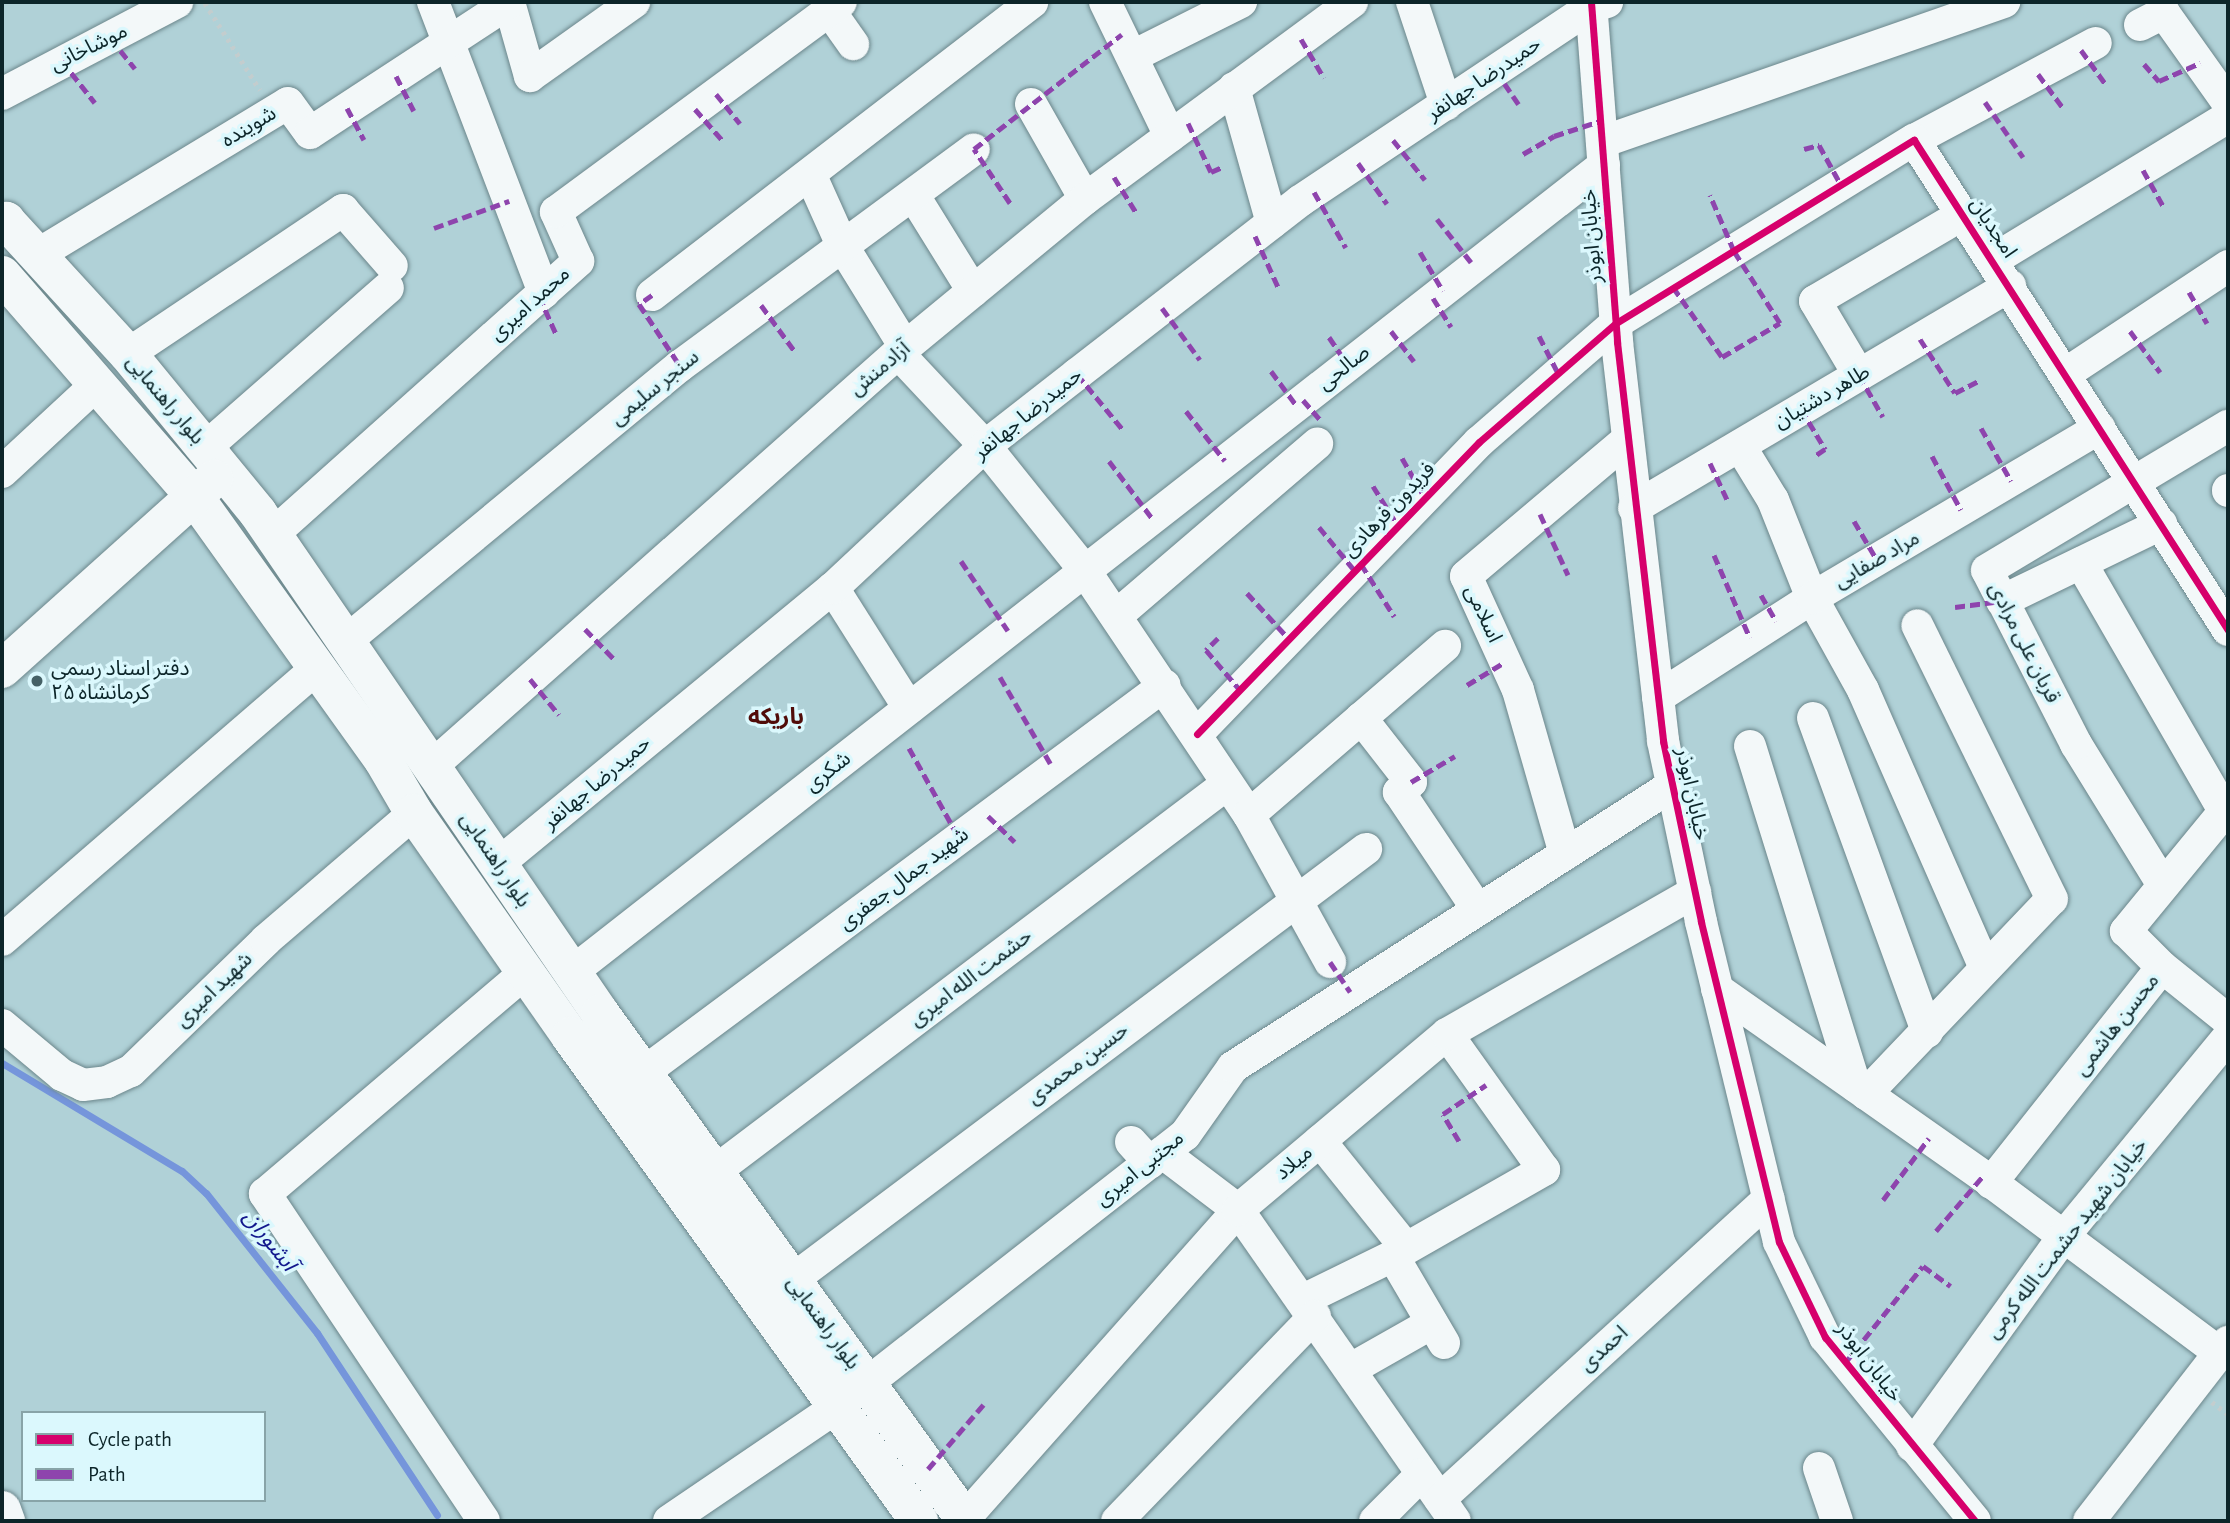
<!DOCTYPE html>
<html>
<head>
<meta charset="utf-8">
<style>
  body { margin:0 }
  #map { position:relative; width:2230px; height:1523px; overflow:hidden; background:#b0d1d7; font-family:"Alegreya Sans","Noto Sans Arabic",sans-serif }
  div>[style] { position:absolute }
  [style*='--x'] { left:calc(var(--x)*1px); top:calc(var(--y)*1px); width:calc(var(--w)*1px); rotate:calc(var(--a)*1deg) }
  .stream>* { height:7px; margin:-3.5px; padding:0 3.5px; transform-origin:3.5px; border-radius:3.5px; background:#7595db }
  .path>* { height:4.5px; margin-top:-2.25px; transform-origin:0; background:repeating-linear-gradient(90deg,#c3cdce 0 3.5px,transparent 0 8.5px) }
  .roads { filter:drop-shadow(0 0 2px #6b868b) drop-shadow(0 0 2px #6b868b) }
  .minor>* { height:32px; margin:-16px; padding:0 16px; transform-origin:16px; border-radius:16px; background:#f3f8f9 }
  .major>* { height:38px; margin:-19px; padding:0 19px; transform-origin:19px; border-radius:19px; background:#f3f8f9 }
  .quiet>* { height:5px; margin-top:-2.5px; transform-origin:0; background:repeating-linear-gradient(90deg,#8e44ad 0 10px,transparent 0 15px) }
  .cycleway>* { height:7px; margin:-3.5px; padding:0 3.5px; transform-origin:3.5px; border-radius:3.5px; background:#d6006c }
  .dots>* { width:19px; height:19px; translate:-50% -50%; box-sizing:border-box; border:4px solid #dbf8fd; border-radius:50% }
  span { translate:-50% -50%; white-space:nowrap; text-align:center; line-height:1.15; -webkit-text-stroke:7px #dbf8fd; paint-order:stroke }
  .street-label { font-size:21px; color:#0c2529 }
  .poi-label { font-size:21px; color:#0c2529 }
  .left { translate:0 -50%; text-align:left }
  .neighbourhood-label { font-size:23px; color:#510c09; font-weight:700 }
  .water-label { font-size:23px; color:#12178c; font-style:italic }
  .frame { position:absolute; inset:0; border:4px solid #0c2529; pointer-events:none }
  .legend { position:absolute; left:21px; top:1411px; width:245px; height:91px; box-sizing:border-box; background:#dbf8fd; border:2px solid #88a4a8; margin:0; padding:9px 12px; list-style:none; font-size:21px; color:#0c2529 }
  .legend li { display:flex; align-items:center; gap:14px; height:35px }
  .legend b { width:35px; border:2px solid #88a4a8 }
</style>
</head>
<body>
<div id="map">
  <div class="stream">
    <i style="--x:2;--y:1063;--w:210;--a:31"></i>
    <i style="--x:182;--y:1171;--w:33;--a:43"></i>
    <i style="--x:206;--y:1193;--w:179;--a:51.6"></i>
    <i style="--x:317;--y:1333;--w:218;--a:56.6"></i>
  </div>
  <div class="path">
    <i style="--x:205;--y:3;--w:103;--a:57.7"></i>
    <i style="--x:2212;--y:1402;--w:20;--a:37"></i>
  </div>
  <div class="roads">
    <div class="minor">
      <i style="--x:433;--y:2;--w:311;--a:69.1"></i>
      <i style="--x:509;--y:2;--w:77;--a:74.2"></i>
      <i style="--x:530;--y:76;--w:128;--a:-35.4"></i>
      <i style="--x:1105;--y:2;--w:149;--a:64.1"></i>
      <i style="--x:1412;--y:2;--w:108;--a:71.6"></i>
      <i style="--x:1591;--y:2;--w:341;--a:85.6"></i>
      <i style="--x:1617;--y:342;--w:402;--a:83.4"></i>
      <i style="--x:1663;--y:741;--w:185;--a:78.1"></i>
      <i style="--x:1701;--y:922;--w:329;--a:76.3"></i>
      <i style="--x:1779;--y:1242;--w:106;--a:64.2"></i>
      <i style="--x:1825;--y:1337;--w:237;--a:50.8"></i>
      <i style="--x:829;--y:10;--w:42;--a:54.8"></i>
      <i style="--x:2140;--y:25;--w:27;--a:-27"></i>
      <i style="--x:2164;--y:13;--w:110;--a:54.6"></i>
      <i style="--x:1133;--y:56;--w:121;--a:-26.6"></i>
      <i style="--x:1234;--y:88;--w:140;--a:74.3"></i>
      <i style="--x:2;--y:94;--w:198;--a:-27.7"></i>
      <i style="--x:1031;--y:104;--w:109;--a:60.4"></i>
      <i style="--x:1914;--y:140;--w:206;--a:-28.1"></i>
      <i style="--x:1602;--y:142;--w:426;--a:-19.2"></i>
      <i style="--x:811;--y:176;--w:76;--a:65.8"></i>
      <i style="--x:842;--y:245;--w:120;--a:58.3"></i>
      <i style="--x:914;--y:196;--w:112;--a:58.2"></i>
      <i style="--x:37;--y:255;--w:293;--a:-31.2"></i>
      <i style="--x:288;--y:103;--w:37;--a:54"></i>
      <i style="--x:310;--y:133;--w:238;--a:-33.2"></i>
      <i style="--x:1993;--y:260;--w:275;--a:-31.3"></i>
      <i style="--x:652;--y:295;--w:480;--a:-37.6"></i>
      <i style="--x:898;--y:353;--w:127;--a:46.9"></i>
      <i style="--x:985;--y:446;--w:160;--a:51.3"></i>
      <i style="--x:1085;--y:571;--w:294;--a:56.1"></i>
      <i style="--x:1249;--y:815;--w:168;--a:61.1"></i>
      <i style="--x:128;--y:354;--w:259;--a:-33.8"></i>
      <i style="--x:343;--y:210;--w:74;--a:48.8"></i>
      <i style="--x:2065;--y:374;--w:196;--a:-33.5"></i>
      <i style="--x:1859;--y:375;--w:86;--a:-120.7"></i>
      <i style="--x:1815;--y:301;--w:172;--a:-30.4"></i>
      <i style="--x:1740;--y:446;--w:63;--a:58.6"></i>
      <i style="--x:1773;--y:500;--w:105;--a:68.3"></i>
      <i style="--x:1812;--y:598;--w:105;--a:61"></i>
      <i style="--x:1863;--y:690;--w:301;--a:66.3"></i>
      <i style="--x:205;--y:448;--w:243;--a:-41.2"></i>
      <i style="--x:2;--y:472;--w:129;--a:-42.8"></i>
      <i style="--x:2228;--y:490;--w:1;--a:90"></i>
      <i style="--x:1634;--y:508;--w:437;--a:-30.6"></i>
      <i style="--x:272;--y:535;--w:411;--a:-41.8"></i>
      <i style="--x:578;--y:261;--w:54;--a:-114.2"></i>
      <i style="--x:556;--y:212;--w:354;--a:-36.4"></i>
      <i style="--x:2081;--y:563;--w:288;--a:60"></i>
      <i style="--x:833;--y:588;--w:142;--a:57.7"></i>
      <i style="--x:2002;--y:601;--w:177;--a:-25.8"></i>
      <i style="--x:1116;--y:616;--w:265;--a:-40.6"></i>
      <i style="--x:346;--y:641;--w:433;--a:-39.5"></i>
      <i style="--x:680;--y:366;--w:365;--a:-36.4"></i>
      <i style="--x:1658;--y:697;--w:183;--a:-32.7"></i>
      <i style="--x:1812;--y:598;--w:334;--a:-30.6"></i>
      <i style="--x:1361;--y:718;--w:81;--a:52"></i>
      <i style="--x:1411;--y:782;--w:16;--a:140"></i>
      <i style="--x:1399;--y:792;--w:142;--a:56.2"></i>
      <i style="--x:1813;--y:718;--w:334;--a:70"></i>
      <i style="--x:1197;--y:734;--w:406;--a:-46"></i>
      <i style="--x:1479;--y:442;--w:181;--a:-41"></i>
      <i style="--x:1616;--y:323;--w:350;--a:-31.6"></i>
      <i style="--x:1914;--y:140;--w:582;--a:57.35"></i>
      <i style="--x:1750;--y:746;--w:356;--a:72.8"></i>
      <i style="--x:432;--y:766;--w:623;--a:-41.55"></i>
      <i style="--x:898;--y:353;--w:242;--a:-39.5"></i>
      <i style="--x:1085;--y:199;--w:332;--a:-36.4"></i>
      <i style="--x:2228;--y:807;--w:161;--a:129.4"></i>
      <i style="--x:2126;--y:931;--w:51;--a:45"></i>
      <i style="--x:2162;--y:967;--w:85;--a:38.8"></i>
      <i style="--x:1249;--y:815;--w:259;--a:-40.8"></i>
      <i style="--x:1565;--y:854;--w:171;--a:-106"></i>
      <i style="--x:1518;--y:690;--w:125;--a:-114.5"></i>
      <i style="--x:1466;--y:576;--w:211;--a:-40.2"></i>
      <i style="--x:498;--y:864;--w:434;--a:-39.5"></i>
      <i style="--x:833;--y:588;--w:208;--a:-43.1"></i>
      <i style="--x:985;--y:446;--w:117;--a:-38"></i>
      <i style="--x:1077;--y:374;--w:282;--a:-37.8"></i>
      <i style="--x:1300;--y:201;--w:350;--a:-33.7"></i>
      <i style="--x:1591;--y:7;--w:17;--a:-17"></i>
      <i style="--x:2163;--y:885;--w:166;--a:-121.7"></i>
      <i style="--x:2076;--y:744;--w:195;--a:-117.1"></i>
      <i style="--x:1987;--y:570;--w:281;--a:-30.9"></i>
      <i style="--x:2;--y:940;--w:413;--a:-40.8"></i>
      <i style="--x:572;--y:972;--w:1310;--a:-38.02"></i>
      <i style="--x:1717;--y:989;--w:325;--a:35.1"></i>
      <i style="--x:1983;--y:1176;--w:296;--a:36.8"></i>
      <i style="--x:2;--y:1025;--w:78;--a:39.8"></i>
      <i style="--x:62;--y:1075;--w:23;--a:25"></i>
      <i style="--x:83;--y:1085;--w:24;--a:-7"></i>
      <i style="--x:107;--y:1082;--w:26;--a:-25"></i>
      <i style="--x:131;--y:1071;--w:188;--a:-44.1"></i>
      <i style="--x:266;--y:940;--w:195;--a:-40.6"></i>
      <i style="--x:643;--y:1073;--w:650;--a:-36.62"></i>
      <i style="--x:1866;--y:1094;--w:269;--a:-46.4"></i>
      <i style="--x:2052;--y:899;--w:305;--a:-116.2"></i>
      <i style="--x:1320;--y:1141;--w:137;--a:51.2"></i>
      <i style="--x:1131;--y:1142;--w:28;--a:48"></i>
      <i style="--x:1163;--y:1153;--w:94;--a:37.2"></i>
      <i style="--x:1238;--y:1210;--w:379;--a:55.1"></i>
      <i style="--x:714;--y:1172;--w:643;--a:-37.1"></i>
      <i style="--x:1991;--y:1183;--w:275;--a:-51.6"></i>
      <i style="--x:792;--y:1280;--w:718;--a:-36.9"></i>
      <i style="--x:1303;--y:1300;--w:100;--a:-26.1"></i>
      <i style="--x:1444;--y:1343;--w:101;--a:-120.4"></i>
      <i style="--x:1393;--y:1256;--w:174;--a:-29.7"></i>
      <i style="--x:1544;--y:1170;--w:167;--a:-125.5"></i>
      <i style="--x:1351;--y:1369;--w:93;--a:-29.6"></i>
      <i style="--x:866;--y:1384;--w:405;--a:-38"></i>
      <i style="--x:1185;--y:1135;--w:83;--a:-54.8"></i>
      <i style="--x:1233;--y:1067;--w:523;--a:-32.66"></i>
      <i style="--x:1912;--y:1446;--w:259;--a:-54.1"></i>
      <i style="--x:2064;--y:1236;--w:258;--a:-50.5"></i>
      <i style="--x:1819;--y:1468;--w:56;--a:71.2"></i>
      <i style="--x:1440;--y:1499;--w:445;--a:-42.4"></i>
      <i style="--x:964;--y:1519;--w:413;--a:-48.4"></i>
      <i style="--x:1238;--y:1210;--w:273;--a:-40.1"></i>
      <i style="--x:1447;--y:1034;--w:286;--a:-29.8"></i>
      <i style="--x:484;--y:1521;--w:394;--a:-123.8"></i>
      <i style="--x:265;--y:1194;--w:343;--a:-40.4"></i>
      <i style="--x:669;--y:1521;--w:203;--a:-34.2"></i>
      <i style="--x:1117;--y:1521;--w:285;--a:-46"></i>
      <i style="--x:1375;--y:1521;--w:66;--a:-45"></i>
      <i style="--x:2089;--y:1521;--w:227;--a:-52.2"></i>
    </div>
    <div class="major">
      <i style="--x:2;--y:225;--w:6;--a:-45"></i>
      <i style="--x:6;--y:221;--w:180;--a:47.5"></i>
      <i style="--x:128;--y:354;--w:205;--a:50.7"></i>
      <i style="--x:258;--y:513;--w:606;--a:55.63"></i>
      <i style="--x:600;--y:1013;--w:626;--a:54.23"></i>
      <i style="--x:2;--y:275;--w:293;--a:49"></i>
      <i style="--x:194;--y:496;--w:325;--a:54.4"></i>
      <i style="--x:383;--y:760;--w:61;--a:59.7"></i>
      <i style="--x:414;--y:813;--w:272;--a:55"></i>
      <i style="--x:570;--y:1036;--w:598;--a:54.26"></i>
      <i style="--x:2;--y:669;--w:285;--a:-41.9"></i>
      <i style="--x:2;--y:1510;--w:12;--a:70"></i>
    </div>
  </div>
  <div class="quiet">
    <i style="--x:111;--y:39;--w:38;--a:51"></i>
    <i style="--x:1301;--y:39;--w:45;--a:59.5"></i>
    <i style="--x:2081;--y:50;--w:44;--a:54.2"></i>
    <i style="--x:62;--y:61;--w:53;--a:51.8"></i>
    <i style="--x:2144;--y:64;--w:23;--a:49"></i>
    <i style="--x:2159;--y:81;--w:45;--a:-23.7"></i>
    <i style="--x:1496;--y:71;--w:41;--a:55.9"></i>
    <i style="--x:2038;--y:74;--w:42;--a:53.7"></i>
    <i style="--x:396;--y:76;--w:39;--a:63"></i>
    <i style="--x:716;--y:94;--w:38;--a:51"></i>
    <i style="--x:1985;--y:102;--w:67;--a:55.4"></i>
    <i style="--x:347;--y:108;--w:36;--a:62"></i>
    <i style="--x:695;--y:109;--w:43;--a:48.8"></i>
    <i style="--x:1188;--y:123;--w:54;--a:64.9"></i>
    <i style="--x:1211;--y:172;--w:12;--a:-24"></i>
    <i style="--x:1393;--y:140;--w:51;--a:51.3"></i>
    <i style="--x:1804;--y:149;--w:16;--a:-15"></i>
    <i style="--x:1819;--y:145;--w:46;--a:61.2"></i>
    <i style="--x:1523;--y:154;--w:36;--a:-30"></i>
    <i style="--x:1554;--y:136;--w:48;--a:-18.1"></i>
    <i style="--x:1358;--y:163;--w:50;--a:54.7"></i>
    <i style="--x:2143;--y:170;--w:41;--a:60.9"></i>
    <i style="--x:1114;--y:177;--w:44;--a:58.1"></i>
    <i style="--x:1314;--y:192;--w:64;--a:60.3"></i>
    <i style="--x:1010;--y:203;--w:65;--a:-123.7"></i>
    <i style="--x:974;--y:149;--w:187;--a:-37.8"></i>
    <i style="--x:1437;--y:219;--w:60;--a:51.8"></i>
    <i style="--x:434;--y:228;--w:80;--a:-19.8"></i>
    <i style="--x:1255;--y:236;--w:56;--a:65.7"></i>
    <i style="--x:1420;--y:252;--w:45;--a:59.5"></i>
    <i style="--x:1673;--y:287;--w:85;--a:55"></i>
    <i style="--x:1722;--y:357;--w:67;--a:-30.4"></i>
    <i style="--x:1780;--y:323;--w:85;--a:-122.6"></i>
    <i style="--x:1734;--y:251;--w:61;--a:-113.2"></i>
    <i style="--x:2189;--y:292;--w:36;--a:60"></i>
    <i style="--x:652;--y:295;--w:16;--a:145"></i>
    <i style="--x:639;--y:304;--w:74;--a:56.5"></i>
    <i style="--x:539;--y:296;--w:42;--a:65.9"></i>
    <i style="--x:1433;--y:298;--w:34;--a:58"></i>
    <i style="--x:761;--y:305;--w:59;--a:53.9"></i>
    <i style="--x:1162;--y:308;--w:64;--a:53.8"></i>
    <i style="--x:1391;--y:331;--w:38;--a:53"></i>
    <i style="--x:2130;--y:331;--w:51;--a:53.8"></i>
    <i style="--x:1539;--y:336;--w:42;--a:62.8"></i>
    <i style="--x:1329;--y:337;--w:34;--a:56"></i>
    <i style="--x:1920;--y:339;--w:64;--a:57.1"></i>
    <i style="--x:1955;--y:393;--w:29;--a:-27"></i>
    <i style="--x:1271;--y:371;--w:42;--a:53.7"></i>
    <i style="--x:1077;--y:374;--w:74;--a:50.5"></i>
    <i style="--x:1859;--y:375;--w:48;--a:60.3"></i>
    <i style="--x:1303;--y:400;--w:29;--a:49"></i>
    <i style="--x:1801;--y:409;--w:47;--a:59"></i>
    <i style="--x:1825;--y:449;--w:14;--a:146"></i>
    <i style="--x:1186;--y:411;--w:63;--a:52"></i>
    <i style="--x:1981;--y:428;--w:61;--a:60.5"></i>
    <i style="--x:1932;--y:456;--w:61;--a:61.8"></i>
    <i style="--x:1402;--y:458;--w:46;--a:60.1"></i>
    <i style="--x:1109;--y:461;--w:71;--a:53"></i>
    <i style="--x:1710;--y:463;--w:40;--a:65"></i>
    <i style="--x:1373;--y:486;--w:47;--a:58"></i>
    <i style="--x:1540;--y:514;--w:67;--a:65.3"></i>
    <i style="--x:1854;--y:521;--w:45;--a:59.5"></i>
    <i style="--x:1319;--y:527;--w:57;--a:50.7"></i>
    <i style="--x:1714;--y:555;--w:90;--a:66.6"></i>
    <i style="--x:961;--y:561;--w:84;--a:56.1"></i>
    <i style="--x:1361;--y:564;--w:62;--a:57.6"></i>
    <i style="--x:1247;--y:593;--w:62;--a:47.6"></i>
    <i style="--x:1761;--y:595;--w:30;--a:60"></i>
    <i style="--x:1955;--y:607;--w:47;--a:-7.3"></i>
    <i style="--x:585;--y:629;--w:42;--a:46"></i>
    <i style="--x:1218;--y:638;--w:17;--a:135"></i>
    <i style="--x:1206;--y:650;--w:52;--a:49.6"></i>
    <i style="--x:1000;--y:677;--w:105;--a:59.8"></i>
    <i style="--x:530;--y:679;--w:46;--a:51.1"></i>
    <i style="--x:1467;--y:685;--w:44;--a:-31.2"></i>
    <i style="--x:909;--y:748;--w:103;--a:60.9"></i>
    <i style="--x:1411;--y:782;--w:51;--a:-30.6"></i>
    <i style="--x:988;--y:816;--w:37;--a:44"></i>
    <i style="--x:1330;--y:962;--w:36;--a:56"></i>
    <i style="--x:1459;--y:1141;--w:31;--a:-121"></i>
    <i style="--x:1443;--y:1114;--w:52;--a:-34"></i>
    <i style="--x:1883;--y:1200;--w:77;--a:-53.4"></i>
    <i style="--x:1936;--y:1231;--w:72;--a:-49.5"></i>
    <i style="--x:1845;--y:1363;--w:124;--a:-51.2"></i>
    <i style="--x:1923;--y:1266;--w:34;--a:36"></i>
    <i style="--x:928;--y:1469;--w:86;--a:-49.3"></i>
  </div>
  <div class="cycleway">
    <i style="--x:1591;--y:2;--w:341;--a:85.6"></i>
    <i style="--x:1617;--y:342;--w:402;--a:83.4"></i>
    <i style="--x:1663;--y:741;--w:185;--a:78.1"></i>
    <i style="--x:1701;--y:922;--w:329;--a:76.3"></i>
    <i style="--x:1779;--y:1242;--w:106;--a:64.2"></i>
    <i style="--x:1825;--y:1337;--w:237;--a:50.8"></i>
    <i style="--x:1197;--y:734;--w:406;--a:-46"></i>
    <i style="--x:1479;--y:442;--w:181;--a:-41"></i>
    <i style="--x:1616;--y:323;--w:350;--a:-31.6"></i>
    <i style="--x:1914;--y:140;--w:582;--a:57.35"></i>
  </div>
  <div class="dots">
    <i style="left:37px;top:681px;background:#456166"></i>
  </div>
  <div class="street-label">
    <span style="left:89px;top:48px;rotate:-26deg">موشاخانی</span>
    <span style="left:1484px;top:79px;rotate:-34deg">حمیدرضا جهانفر</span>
    <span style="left:249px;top:127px;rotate:-31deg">شوینده</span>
    <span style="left:1993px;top:228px;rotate:57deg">امجدیان</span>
    <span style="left:1592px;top:236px;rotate:-94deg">خیابان ابوذر</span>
    <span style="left:530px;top:304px;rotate:-42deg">محمد امیری</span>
    <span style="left:1344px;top:368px;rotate:-38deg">صالحی</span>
    <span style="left:880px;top:369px;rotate:-40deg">آزادمنش</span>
    <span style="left:655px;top:388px;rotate:-39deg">سنجر سلیمی</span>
    <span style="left:1822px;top:397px;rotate:-30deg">طاهر دشتیان</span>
    <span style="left:165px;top:400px;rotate:50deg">بلوار راهنمایی</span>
    <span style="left:1028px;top:414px;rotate:-39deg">حمیدرضا جهانفر</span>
    <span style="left:1389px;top:510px;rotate:-46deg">فریدون فرهادی</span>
    <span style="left:1877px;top:560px;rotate:-30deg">مراد صفایی</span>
    <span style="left:1483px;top:614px;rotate:65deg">اسلامی</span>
    <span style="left:2024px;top:643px;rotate:63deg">قربان علی مرادی</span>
    <span style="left:828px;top:772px;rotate:-38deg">شکری</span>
    <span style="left:597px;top:783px;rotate:-40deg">حمیدرضا جهانفر</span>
    <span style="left:1692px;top:794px;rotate:78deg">خیابان ابوذر</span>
    <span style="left:495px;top:860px;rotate:56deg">بلوار راهنمایی</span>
    <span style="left:904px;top:879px;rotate:-37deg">شهید جمال جعفری</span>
    <span style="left:971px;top:978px;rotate:-37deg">حشمت الله امیری</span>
    <span style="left:214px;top:990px;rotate:-44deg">شهید امیری</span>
    <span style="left:2117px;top:1025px;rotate:-52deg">محسن هاشمی</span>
    <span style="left:1078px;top:1064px;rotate:-37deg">حسین محمدی</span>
    <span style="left:1294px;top:1163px;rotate:-40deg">میلاد</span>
    <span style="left:1140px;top:1169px;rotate:-39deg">مجتبی امیری</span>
    <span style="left:2067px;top:1239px;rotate:-52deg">خیابان شهید حشمت الله کرمی</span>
    <span style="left:823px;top:1323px;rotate:54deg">بلوار راهنمایی</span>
    <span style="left:1604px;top:1349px;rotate:-42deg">احمدی</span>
    <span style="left:1869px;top:1362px;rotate:53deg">خیابان ابوذر</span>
  </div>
  <div class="poi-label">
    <span class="left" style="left:51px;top:681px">دفتر اسناد رسمی<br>۲۵ کرمانشاه</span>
  </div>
  <div class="neighbourhood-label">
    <span style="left:776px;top:718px">باریکه</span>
  </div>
  <div class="water-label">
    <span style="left:269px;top:1241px;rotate:52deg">آبشوران</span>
  </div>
  <div class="frame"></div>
  <ul class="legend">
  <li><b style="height:9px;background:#d6006c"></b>Cycle path</li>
  <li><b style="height:9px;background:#8e44ad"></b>Path</li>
  </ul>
</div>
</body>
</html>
